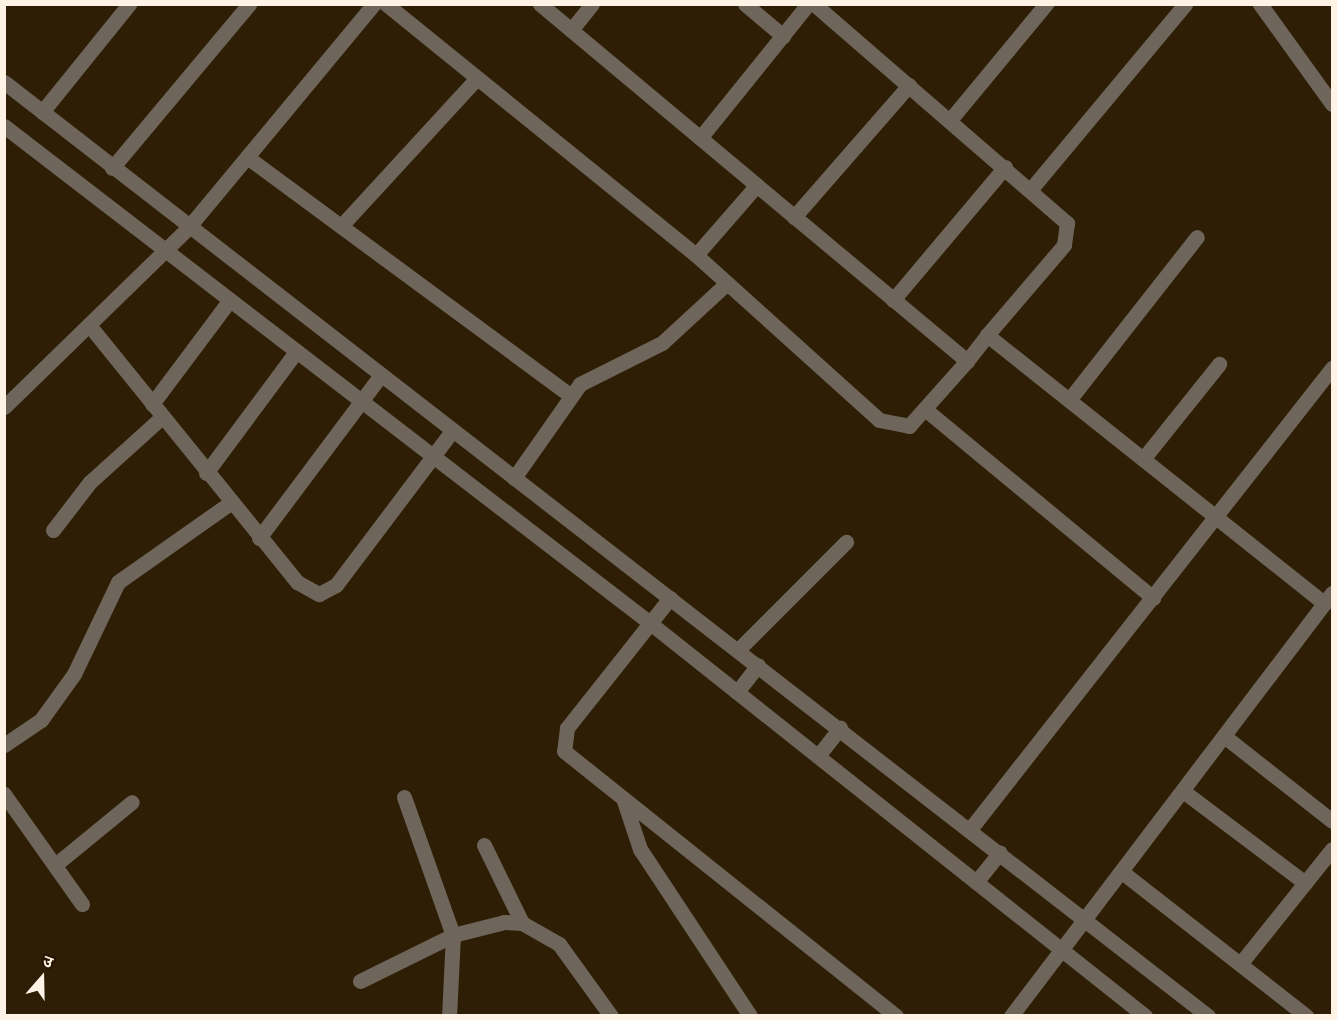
<!DOCTYPE html>
<html>
<head>
<meta charset="utf-8">
<style>
  body { margin:0 }
  #map { position:relative; width:1337px; height:1020px; overflow:hidden; background:#2f1e06; font-family:"PT Sans Narrow","Noto Sans Devanagari",sans-serif }
  div>[style] { position:absolute }
  [style*='--x'] { left:calc(var(--x)*1px); top:calc(var(--y)*1px); width:calc(var(--w)*1px); rotate:calc(var(--a)*1deg) }
  .minor>* { height:15px; margin:-7.5px; padding:0 7.5px; transform-origin:7.5px; border-radius:7.5px; background:#6f665b }
  span { translate:-50% -50%; white-space:nowrap; text-align:center; line-height:1.15; -webkit-text-stroke:4.5px #251500; paint-order:stroke }
  .frame { position:absolute; inset:0; border:6px solid #fef3e5; pointer-events:none }
  .north { position:absolute; left:12px; top:948px; width:60px; height:60px; -webkit-text-stroke:4px #251500; paint-order:stroke; rotate:20deg; font-size:16px; font-weight:700; line-height:24px; text-align:center; color:#fef3e5 }
  .north::after { content:''; display:block; margin:auto; width:21px; height:27px; background:#fef3e5; clip-path:polygon(50% 0,100% 100%,50% 72%,0 100%) }
</style>
</head>
<body>
<div id="map">
  <div class="minor">
    <i style="--x:386;--y:4;--w:399;--a:39"></i>
    <i style="--x:696;--y:255;--w:246;--a:42"></i>
    <i style="--x:879;--y:420;--w:31;--a:11"></i>
    <i style="--x:909;--y:426;--w:87;--a:-48.3"></i>
    <i style="--x:540;--y:4;--w:557;--a:39.9"></i>
    <i style="--x:967;--y:361;--w:33;--a:-52"></i>
    <i style="--x:987;--y:335;--w:431;--a:38.5"></i>
    <i style="--x:745;--y:4;--w:50;--a:40.1"></i>
    <i style="--x:814;--y:4;--w:335;--a:40.9"></i>
    <i style="--x:1067;--y:223;--w:22;--a:98"></i>
    <i style="--x:1064;--y:245;--w:118;--a:130.5"></i>
    <i style="--x:1260;--y:4;--w:123;--a:54.2"></i>
    <i style="--x:571;--y:30;--w:33;--a:-51"></i>
    <i style="--x:4;--y:82;--w:1524;--a:37.8"></i>
    <i style="--x:42;--y:112;--w:139;--a:-51.1"></i>
    <i style="--x:950;--y:120;--w:151;--a:-50.4"></i>
    <i style="--x:4;--y:126;--w:815;--a:37.57"></i>
    <i style="--x:650;--y:623;--w:632;--a:38.45"></i>
    <i style="--x:700;--y:138;--w:172;--a:-51.1"></i>
    <i style="--x:247;--y:157;--w:401;--a:36.4"></i>
    <i style="--x:112;--y:168;--w:214;--a:-50.1"></i>
    <i style="--x:1031;--y:189;--w:241;--a:-50.2"></i>
    <i style="--x:794;--y:217;--w:175;--a:-48.9"></i>
    <i style="--x:341;--y:226;--w:201;--a:-47.4"></i>
    <i style="--x:696;--y:255;--w:91;--a:-49"></i>
    <i style="--x:893;--y:300;--w:174;--a:-49.9"></i>
    <i style="--x:89;--y:325;--w:331;--a:51"></i>
    <i style="--x:297;--y:582;--w:25;--a:29"></i>
    <i style="--x:319;--y:594;--w:19;--a:-28"></i>
    <i style="--x:336;--y:585;--w:193;--a:-53"></i>
    <i style="--x:1069;--y:400;--w:207;--a:-51.9"></i>
    <i style="--x:152;--y:404;--w:129;--a:-53.2"></i>
    <i style="--x:4;--y:407;--w:255;--a:-44.2"></i>
    <i style="--x:187;--y:229;--w:293;--a:-50.3"></i>
    <i style="--x:926;--y:410;--w:295;--a:39.6"></i>
    <i style="--x:1143;--y:459;--w:122;--a:-51.3"></i>
    <i style="--x:206;--y:473;--w:151;--a:-53.4"></i>
    <i style="--x:514;--y:478;--w:115;--a:-54.9"></i>
    <i style="--x:580;--y:384;--w:92;--a:-26.6"></i>
    <i style="--x:662;--y:343;--w:87;--a:-42.7"></i>
    <i style="--x:53;--y:530;--w:61;--a:-52.4"></i>
    <i style="--x:90;--y:482;--w:97;--a:-42.1"></i>
    <i style="--x:259;--y:538;--w:202;--a:-53.2"></i>
    <i style="--x:670;--y:598;--w:166;--a:128.4"></i>
    <i style="--x:567;--y:728;--w:23;--a:97"></i>
    <i style="--x:564;--y:751;--w:425;--a:38.6"></i>
    <i style="--x:738;--y:650;--w:153;--a:-45"></i>
    <i style="--x:737;--y:692;--w:34;--a:-52"></i>
    <i style="--x:1224;--y:736;--w:137;--a:38.2"></i>
    <i style="--x:4;--y:745;--w:45;--a:-34"></i>
    <i style="--x:41;--y:720;--w:57;--a:-54.3"></i>
    <i style="--x:74;--y:674;--w:102;--a:-64.4"></i>
    <i style="--x:118;--y:582;--w:137;--a:-35.2"></i>
    <i style="--x:818;--y:756;--w:36;--a:-52"></i>
    <i style="--x:1183;--y:791;--w:153;--a:37"></i>
    <i style="--x:4;--y:794;--w:135;--a:54.7"></i>
    <i style="--x:404;--y:797;--w:146;--a:70.5"></i>
    <i style="--x:453;--y:935;--w:81;--a:92.8"></i>
    <i style="--x:624;--y:801;--w:51;--a:71.6"></i>
    <i style="--x:640;--y:849;--w:200;--a:56.6"></i>
    <i style="--x:971;--y:828;--w:585;--a:-51.88"></i>
    <i style="--x:484;--y:845;--w:87;--a:64"></i>
    <i style="--x:55;--y:865;--w:99;--a:-39.3"></i>
    <i style="--x:1122;--y:872;--w:234;--a:38"></i>
    <i style="--x:976;--y:882;--w:38;--a:-51"></i>
    <i style="--x:1240;--y:964;--w:147;--a:-51.3"></i>
    <i style="--x:360;--y:981;--w:104;--a:-26.3"></i>
    <i style="--x:453;--y:935;--w:53;--a:-14.3"></i>
    <i style="--x:504;--y:922;--w:18;--a:3"></i>
    <i style="--x:522;--y:923;--w:43;--a:29.6"></i>
    <i style="--x:559;--y:944;--w:89;--a:54.2"></i>
    <i style="--x:1011;--y:1016;--w:531;--a:-52.81"></i>
  </div>
  <div class="frame"></div>
  <div class="north">उ</div>
</div>
</body>
</html>
